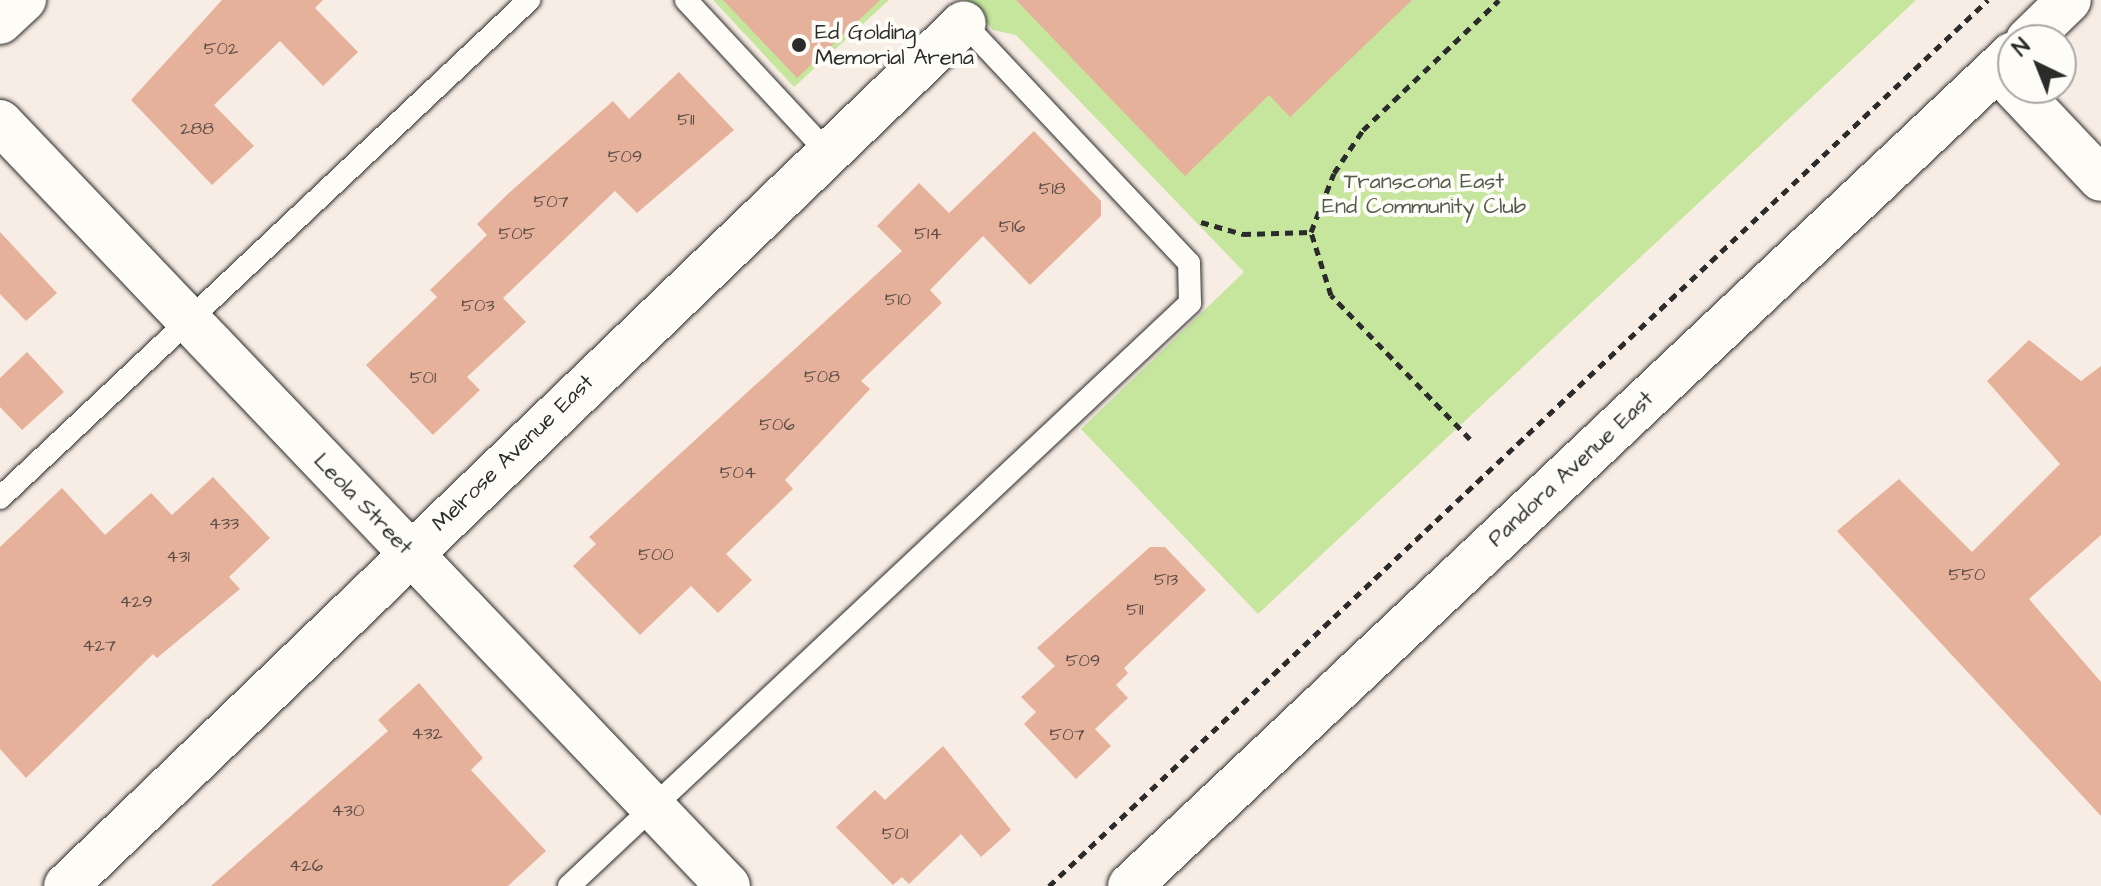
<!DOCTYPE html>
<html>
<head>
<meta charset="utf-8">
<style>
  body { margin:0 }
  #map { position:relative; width:2101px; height:886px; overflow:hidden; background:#f8ede4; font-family:"Architects Daughter",sans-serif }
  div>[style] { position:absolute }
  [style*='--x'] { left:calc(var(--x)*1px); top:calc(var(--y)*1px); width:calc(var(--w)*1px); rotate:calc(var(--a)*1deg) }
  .green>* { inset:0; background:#c6e59d }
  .building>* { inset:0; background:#e6b19a }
  .path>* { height:5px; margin-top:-2.5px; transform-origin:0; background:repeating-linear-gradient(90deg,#2b2b2b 0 8px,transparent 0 14px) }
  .roads { filter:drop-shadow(0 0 2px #2b2b2b) drop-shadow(0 0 2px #2b2b2b) }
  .service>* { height:22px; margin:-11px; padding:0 11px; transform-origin:11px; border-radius:11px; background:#fdfcf7 }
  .minor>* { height:44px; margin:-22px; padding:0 22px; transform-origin:22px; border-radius:22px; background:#fdfcf7 }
  .tertiary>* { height:44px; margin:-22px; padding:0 22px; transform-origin:22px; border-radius:22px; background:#fdfcf7 }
  .secondary>* { height:44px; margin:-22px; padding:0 22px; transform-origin:22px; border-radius:22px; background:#fdfcf7 }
  .dots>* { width:22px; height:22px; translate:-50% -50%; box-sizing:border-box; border:4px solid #fdfcf7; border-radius:50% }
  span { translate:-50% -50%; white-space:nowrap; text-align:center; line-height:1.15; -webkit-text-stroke:8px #fdfcf7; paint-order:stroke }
  .number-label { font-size:18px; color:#5a4c47 }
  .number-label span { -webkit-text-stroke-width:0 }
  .poi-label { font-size:22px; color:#2b2b2b }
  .left { translate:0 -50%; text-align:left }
  .park-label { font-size:22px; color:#525a48 }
  .street-label { font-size:22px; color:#2b2b2b }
  .north { position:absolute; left:1997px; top:24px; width:80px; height:80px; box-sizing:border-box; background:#fdfcf7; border:2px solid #a9a8a5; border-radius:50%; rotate:317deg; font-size:22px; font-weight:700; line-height:32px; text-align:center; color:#2b2b2b }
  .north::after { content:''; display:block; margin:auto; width:28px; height:36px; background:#2b2b2b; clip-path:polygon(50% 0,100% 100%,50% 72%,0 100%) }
</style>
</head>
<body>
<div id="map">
  <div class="green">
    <i style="clip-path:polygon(713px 0,889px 0,794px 87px)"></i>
    <i style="clip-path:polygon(966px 0,1916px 0,1258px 614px,1081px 429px,1244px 272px,1016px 35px,993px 30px)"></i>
  </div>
  <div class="building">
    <i style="clip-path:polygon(222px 0,323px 0,315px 8px,358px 52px,323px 86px,280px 41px,214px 105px,254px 146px,212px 185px,131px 100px)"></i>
    <i style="clip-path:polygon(723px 0,880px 0,797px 78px)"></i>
    <i style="clip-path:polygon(1016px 0,1412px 0,1290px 117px,1269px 95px,1185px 176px)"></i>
    <i style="clip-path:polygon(679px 72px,734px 130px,637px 213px,615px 191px,503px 298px,526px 322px,467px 377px,480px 390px,433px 435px,366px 365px,437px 297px,430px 290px,487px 235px,477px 224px,510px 192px,613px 101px,629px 119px)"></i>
    <i style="clip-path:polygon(1034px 131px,1101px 201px,1101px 216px,1030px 285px,983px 236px,930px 290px,942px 303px,861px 381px,870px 389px,785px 480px,793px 489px,726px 554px,752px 580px,718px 613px,691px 586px,640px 635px,573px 566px,596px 544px,589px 537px,902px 251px,877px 226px,919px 183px,949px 213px)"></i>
    <i style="clip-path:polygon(0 232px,57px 293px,26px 321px,0 294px)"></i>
    <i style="clip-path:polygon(2029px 340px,2081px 381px,2101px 366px,2101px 535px,2029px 599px,2101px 682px,2101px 816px,1837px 531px,1899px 479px,1972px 552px,2060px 464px,1987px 381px)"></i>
    <i style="clip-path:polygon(27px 352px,64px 392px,22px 430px,0 407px,0 378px)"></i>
    <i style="clip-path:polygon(213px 477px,270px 538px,229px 577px,240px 589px,157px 658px,153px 654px,26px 778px,0 749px,0 547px,62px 488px,105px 535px,151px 493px,172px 515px)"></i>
    <i style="clip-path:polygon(1150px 547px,1165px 547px,1206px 590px,1124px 668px,1128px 673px,1116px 685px,1128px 698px,1095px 729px,1111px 746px,1076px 779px,1024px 724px,1036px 712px,1021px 697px,1055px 666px,1037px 648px)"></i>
    <i style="clip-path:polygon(419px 683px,483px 758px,471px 770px,546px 851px,508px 886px,211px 886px,388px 731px,378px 720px)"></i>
    <i style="clip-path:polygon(943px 746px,1011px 830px,981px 857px,961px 834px,909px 884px,902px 877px,893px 885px,836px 827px,875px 790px,885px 800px)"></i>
  </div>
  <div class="path">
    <i style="--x:1201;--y:222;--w:44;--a:15.9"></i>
    <i style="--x:1243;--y:234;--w:68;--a:-1.7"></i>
    <i style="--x:1470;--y:439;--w:200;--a:-134"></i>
    <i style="--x:1331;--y:295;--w:66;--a:-107.6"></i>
    <i style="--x:1311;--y:232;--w:63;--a:-68.7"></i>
    <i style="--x:1334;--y:173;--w:52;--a:-56"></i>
    <i style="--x:1363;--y:130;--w:188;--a:-43.7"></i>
    <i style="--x:1049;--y:886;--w:1291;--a:-43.34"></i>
  </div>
  <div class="roads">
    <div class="service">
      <i style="--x:686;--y:0;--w:209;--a:47.1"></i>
      <i style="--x:0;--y:498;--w:727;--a:-43.27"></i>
      <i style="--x:569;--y:886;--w:852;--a:-43.19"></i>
      <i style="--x:1190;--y:303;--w:40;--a:-91.4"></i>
      <i style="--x:1189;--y:263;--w:329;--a:-133.2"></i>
    </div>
    <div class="minor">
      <i style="--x:2015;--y:88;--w:125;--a:46.6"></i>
      <i style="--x:0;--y:122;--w:1055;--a:46.38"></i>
      <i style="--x:66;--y:886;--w:1245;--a:-43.86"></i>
    </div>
    <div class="tertiary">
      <i style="--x:0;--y:22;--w:33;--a:-43"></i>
    </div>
    <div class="secondary">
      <i style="--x:2028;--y:40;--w:57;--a:-44.3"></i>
      <i style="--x:1130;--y:886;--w:1213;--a:-43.3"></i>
    </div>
  </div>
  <div class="dots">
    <i style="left:799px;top:45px;background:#2b2b2b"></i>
  </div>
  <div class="number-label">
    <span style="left:221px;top:49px">502</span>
    <span style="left:686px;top:120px">511</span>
    <span style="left:197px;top:129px">288</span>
    <span style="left:625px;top:157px">509</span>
    <span style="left:1052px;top:189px">518</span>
    <span style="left:551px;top:202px">507</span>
    <span style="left:1012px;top:227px">516</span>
    <span style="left:517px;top:234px">505</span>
    <span style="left:928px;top:234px">514</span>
    <span style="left:898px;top:300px">510</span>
    <span style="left:478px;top:306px">503</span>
    <span style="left:822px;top:377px">508</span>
    <span style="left:423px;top:378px">501</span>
    <span style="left:777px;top:425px">506</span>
    <span style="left:738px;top:473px">504</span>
    <span style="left:224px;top:524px">433</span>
    <span style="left:656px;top:555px">500</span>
    <span style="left:178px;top:557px">431</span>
    <span style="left:1967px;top:575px">550</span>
    <span style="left:1166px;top:580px">513</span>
    <span style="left:136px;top:602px">429</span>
    <span style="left:1135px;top:610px">511</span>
    <span style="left:99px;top:646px">427</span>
    <span style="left:1083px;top:661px">509</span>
    <span style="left:427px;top:734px">432</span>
    <span style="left:1067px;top:735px">507</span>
    <span style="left:348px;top:811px">430</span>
    <span style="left:895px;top:834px">501</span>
    <span style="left:306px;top:866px">426</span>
  </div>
  <div class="poi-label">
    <span class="left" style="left:815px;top:45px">Ed Golding<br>Memorial Arena</span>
  </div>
  <div class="park-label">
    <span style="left:1424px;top:194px">Transcona East<br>End Community Club</span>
  </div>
  <div class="street-label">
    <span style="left:513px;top:453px;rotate:-44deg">Melrose Avenue East</span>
    <span style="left:1571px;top:469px;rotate:-43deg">Pandora Avenue East</span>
    <span style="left:363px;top:504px;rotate:46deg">Leola Street</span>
  </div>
  <div class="north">N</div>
</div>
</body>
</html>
